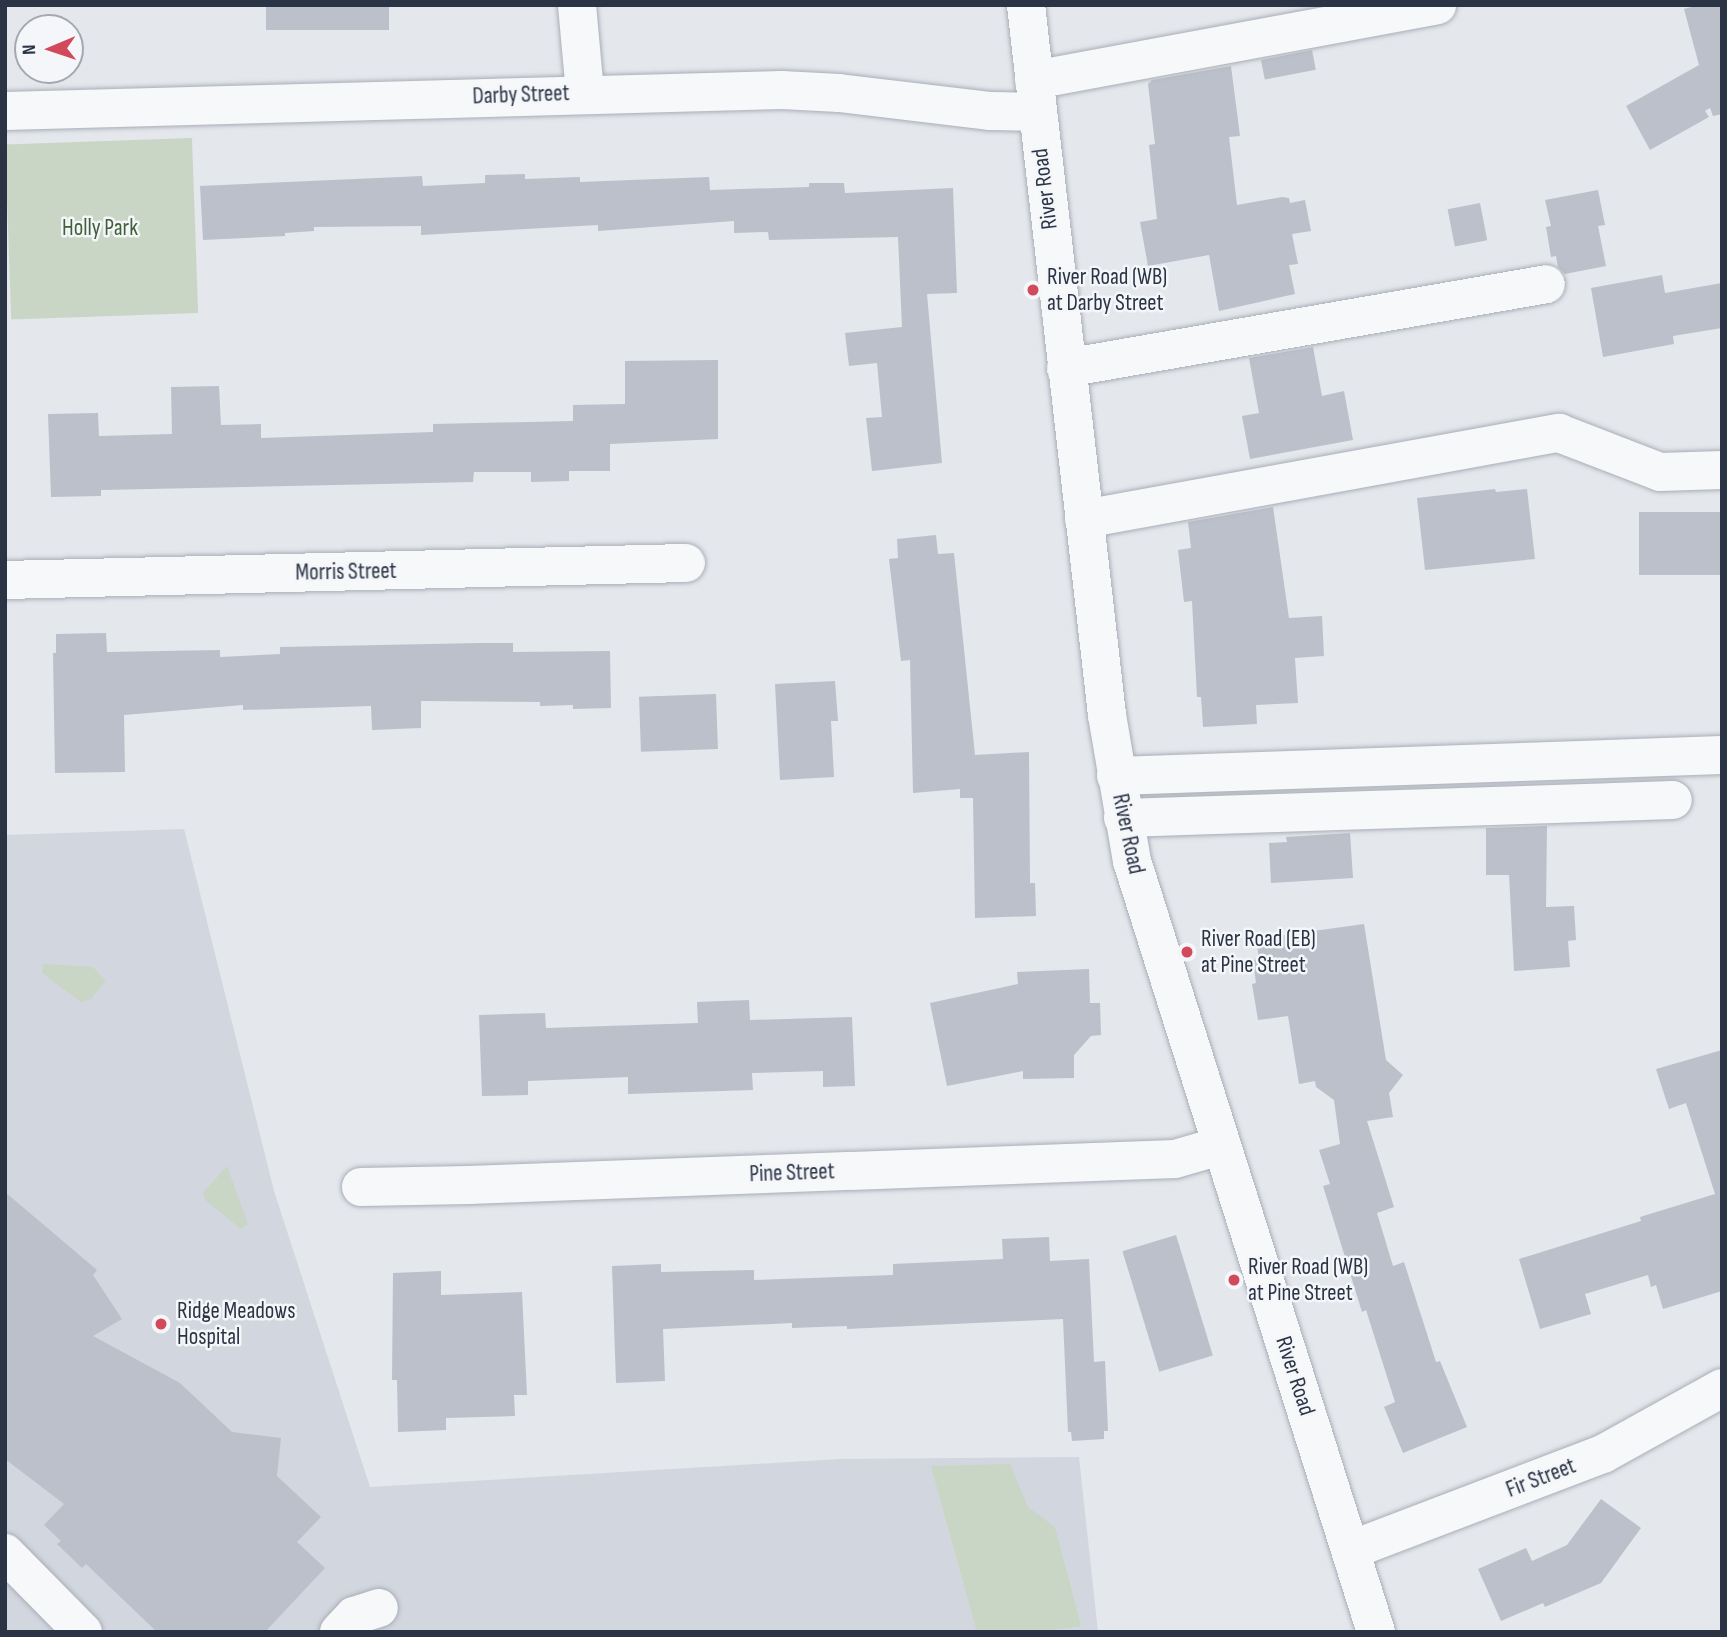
<!DOCTYPE html>
<html>
<head>
<meta charset="utf-8">
<style>
  body { margin:0 }
  #map { position:relative; width:1727px; height:1637px; overflow:hidden; background:#e4e7ec; font-family:"Sofia Sans Condensed",sans-serif }
  div>[style] { position:absolute }
  [style*='--x'] { left:calc(var(--x)*1px); top:calc(var(--y)*1px); width:calc(var(--w)*1px); rotate:calc(var(--a)*1deg) }
  .built>* { inset:0; background:#d2d6de }
  .green>* { inset:0; background:#c9d6c5; transform-origin:0 0 }
  .building>* { inset:0; background:#bbc0ca; transform-origin:0 0 }
  .roads { filter:drop-shadow(0 0 2px #a9aeb7) drop-shadow(0 0 2px #a9aeb7) }
  .minor>* { height:38px; margin:-19px; padding:0 19px; transform-origin:19px; border-radius:19px; background:#f7f8fa }
  .dots>* { width:19px; height:19px; translate:-50% -50%; box-sizing:border-box; border:4px solid #f4f6f9; border-radius:50% }
  span { translate:-50% -50%; white-space:nowrap; text-align:center; line-height:1.15; -webkit-text-stroke:5px #f4f6f9; paint-order:stroke }
  .street-label { font-size:23px; color:#2b3445 }
  .park-label { font-size:23px; color:#3f6138 }
  .poi-label { font-size:23px; color:#2b3445 }
  .left { translate:0 -50%; text-align:left }
  .frame { position:absolute; inset:0; border:7px solid #2b3445; pointer-events:none }
  .north { position:absolute; left:14px; top:14px; width:70px; height:70px; box-sizing:border-box; background:#f4f6f9; border:2px solid #a4a8b1; border-radius:50%; rotate:268deg; font-size:19px; font-weight:700; line-height:28px; text-align:center; color:#2b3445 }
  .north::after { content:''; display:block; margin:auto; width:24px; height:32px; background:#d1495b; clip-path:polygon(50% 0,100% 100%,50% 72%,0 100%) }
</style>
</head>
<body>
<div id="map">
  <div class="built">
    <i style="clip-path:polygon(184px 829px,274px 1191px,370px 1487px,840px 1459px,1079px 1457px,1098px 1632px,5px 1632px,5px 835px)"></i>
  </div>
  <div class="green">
    <i style="left:192px;top:138px;width:175px;height:187px;rotate:88deg"></i>
    <i style="clip-path:polygon(44px 964px,93px 967px,106px 981px,91px 999px,81px 1002px,42px 973px)"></i>
    <i style="clip-path:polygon(227px 1166px,248px 1224px,241px 1229px,205px 1200px,203px 1193px)"></i>
    <i style="clip-path:polygon(1010px 1464px,1028px 1507px,1055px 1527px,1081px 1626px,1036px 1632px,977px 1632px,931px 1466px)"></i>
  </div>
  <div class="building">
    <i style="left:266px;top:5px;width:123px;height:25px"></i>
    <i style="clip-path:polygon(1699px 5px,1722px 5px,1722px 114px,1713px 116px,1710px 108px,1705px 111px,1709px 117px,1650px 150px,1626px 106px,1699px 65px,1684px 9px)"></i>
    <i style="left:1312px;top:50px;width:20px;height:52px;rotate:79deg"></i>
    <i style="clip-path:polygon(1231px 66px,1240px 136px,1229px 137px,1237px 205px,1282px 197px,1289px 198px,1290px 203px,1305px 200px,1311px 231px,1292px 234px,1298px 264px,1289px 265px,1295px 294px,1219px 311px,1209px 255px,1148px 266px,1140px 222px,1157px 219px,1149px 145px,1155px 144px,1148px 84px,1152px 80px)"></i>
    <i style="clip-path:polygon(525px 174px,525px 179px,580px 177px,580px 182px,709px 177px,710px 190px,809px 187px,809px 183px,844px 183px,845px 193px,953px 188px,957px 293px,927px 294px,942px 463px,872px 471px,866px 418px,882px 417px,877px 363px,849px 366px,845px 333px,902px 327px,898px 237px,769px 240px,768px 232px,734px 233px,734px 221px,598px 231px,598px 225px,421px 235px,421px 226px,314px 227px,314px 231px,285px 233px,285px 236px,203px 240px,200px 186px,422px 176px,423px 186px,485px 183px,485px 175px)"></i>
    <i style="clip-path:polygon(1598px 190px,1605px 225px,1598px 226px,1606px 266px,1565px 274px,1558px 267px,1556px 256px,1551px 257px,1546px 227px,1551px 226px,1545px 200px)"></i>
    <i style="left:1480px;top:203px;width:38px;height:33px;rotate:79deg"></i>
    <i style="clip-path:polygon(1662px 275px,1665px 293px,1722px 283px,1722px 328px,1673px 336px,1674px 344px,1603px 357px,1591px 288px)"></i>
    <i style="clip-path:polygon(1313px 347px,1322px 396px,1344px 391px,1353px 440px,1250px 459px,1242px 416px,1259px 413px,1249px 358px)"></i>
    <i style="clip-path:polygon(718px 360px,718px 439px,610px 444px,610px 471px,569px 471px,569px 481px,531px 482px,531px 472px,474px 472px,473px 482px,101px 490px,101px 496px,51px 497px,48px 414px,98px 413px,99px 436px,172px 434px,171px 387px,219px 386px,221px 425px,261px 424px,261px 438px,433px 432px,433px 424px,573px 421px,573px 405px,625px 404px,625px 361px)"></i>
    <i style="clip-path:polygon(1495px 489px,1496px 492px,1527px 489px,1535px 559px,1425px 570px,1417px 498px)"></i>
    <i style="clip-path:polygon(1273px 507px,1289px 618px,1322px 616px,1324px 656px,1295px 658px,1298px 703px,1256px 705px,1257px 724px,1203px 727px,1201px 697px,1197px 697px,1192px 601px,1184px 602px,1178px 550px,1191px 548px,1188px 522px)"></i>
    <i style="left:1722px;top:512px;width:63px;height:83px;rotate:90deg"></i>
    <i style="clip-path:polygon(936px 535px,938px 554px,954px 553px,975px 755px,1029px 752px,1030px 883px,1035px 883px,1036px 916px,975px 918px,973px 798px,960px 798px,960px 789px,913px 793px,910px 660px,901px 661px,889px 559px,898px 558px,897px 539px)"></i>
    <i style="clip-path:polygon(106px 633px,107px 652px,220px 650px,220px 657px,280px 654px,280px 647px,480px 643px,513px 643px,513px 652px,610px 651px,611px 708px,573px 709px,573px 705px,540px 706px,540px 702px,421px 701px,421px 728px,372px 730px,371px 706px,243px 710px,243px 705px,124px 715px,125px 772px,55px 773px,53px 653px,56px 653px,56px 634px)"></i>
    <i style="clip-path:polygon(835px 681px,838px 721px,831px 721px,834px 777px,780px 780px,775px 684px)"></i>
    <i style="left:716px;top:694px;width:55px;height:77px;rotate:88deg"></i>
    <i style="clip-path:polygon(1547px 826px,1546px 907px,1574px 906px,1576px 940px,1568px 941px,1570px 967px,1514px 971px,1509px 875px,1486px 875px,1486px 828px)"></i>
    <i style="clip-path:polygon(1350px 833px,1353px 878px,1271px 883px,1269px 843px,1287px 842px,1286px 837px)"></i>
    <i style="clip-path:polygon(1364px 924px,1386px 1060px,1403px 1075px,1389px 1093px,1393px 1117px,1367px 1121px,1394px 1207px,1377px 1213px,1393px 1266px,1404px 1262px,1436px 1362px,1440px 1361px,1467px 1427px,1403px 1453px,1384px 1407px,1395px 1402px,1366px 1310px,1362px 1312px,1323px 1186px,1330px 1184px,1319px 1150px,1340px 1144px,1334px 1100px,1316px 1087px,1315px 1081px,1299px 1084px,1288px 1016px,1258px 1020px,1252px 984px,1256px 983px,1253px 960px,1259px 959px,1256px 939px)"></i>
    <i style="clip-path:polygon(1089px 969px,1090px 1003px,1100px 1003px,1101px 1035px,1091px 1036px,1074px 1055px,1074px 1078px,1023px 1079px,1023px 1071px,947px 1086px,930px 1003px,1018px 984px,1017px 972px)"></i>
    <i style="clip-path:polygon(749px 1000px,750px 1020px,852px 1017px,855px 1086px,823px 1087px,823px 1071px,752px 1073px,753px 1090px,628px 1094px,628px 1077px,528px 1081px,528px 1095px,482px 1096px,479px 1015px,545px 1013px,546px 1028px,698px 1023px,697px 1002px)"></i>
    <i style="clip-path:polygon(1722px 1050px,1722px 1291px,1663px 1309px,1656px 1285px,1651px 1287px,1648px 1275px,1585px 1294px,1591px 1314px,1540px 1329px,1519px 1259px,1641px 1221px,1640px 1217px,1715px 1194px,1686px 1103px,1669px 1109px,1656px 1069px)"></i>
    <i style="clip-path:polygon(5px 1192px,97px 1270px,93px 1275px,122px 1319px,93px 1336px,180px 1383px,232px 1432px,281px 1438px,277px 1476px,321px 1517px,297px 1542px,325px 1568px,265px 1632px,157px 1632px,86px 1564px,82px 1568px,57px 1544px,61px 1541px,44px 1525px,64px 1504px,5px 1459px)"></i>
    <i style="left:1176px;top:1235px;width:126px;height:56px;rotate:73deg"></i>
    <i style="clip-path:polygon(1049px 1237px,1050px 1261px,1089px 1259px,1094px 1362px,1105px 1361px,1108px 1431px,1104px 1431px,1104px 1439px,1072px 1441px,1071px 1432px,1068px 1432px,1063px 1319px,847px 1329px,847px 1326px,792px 1328px,792px 1323px,663px 1329px,665px 1381px,616px 1383px,612px 1266px,661px 1264px,661px 1272px,754px 1270px,754px 1280px,893px 1275px,893px 1264px,1003px 1259px,1002px 1239px)"></i>
    <i style="clip-path:polygon(441px 1271px,441px 1295px,522px 1292px,527px 1395px,514px 1395px,515px 1416px,446px 1418px,446px 1430px,398px 1432px,397px 1380px,392px 1380px,393px 1273px)"></i>
    <i style="clip-path:polygon(1601px 1499px,1641px 1528px,1601px 1583px,1545px 1607px,1543px 1603px,1501px 1621px,1478px 1569px,1526px 1548px,1532px 1561px,1567px 1545px)"></i>
  </div>
  <div class="roads">
    <div class="minor">
      <i style="--x:577;--y:5;--w:88;--a:84.8"></i>
      <i style="--x:1026;--y:5;--w:715;--a:83.49"></i>
      <i style="--x:1107;--y:715;--w:148;--a:80.3"></i>
      <i style="--x:1132;--y:861;--w:809;--a:72.44"></i>
      <i style="--x:1034;--y:80;--w:410;--a:-10.5"></i>
      <i style="--x:5;--y:111;--w:777;--a:-1.55"></i>
      <i style="--x:782;--y:90;--w:57;--a:3"></i>
      <i style="--x:839;--y:93;--w:153;--a:6.8"></i>
      <i style="--x:991;--y:111;--w:46;--a:1.2"></i>
      <i style="--x:1066;--y:368;--w:487;--a:-9.9"></i>
      <i style="--x:1084;--y:519;--w:483;--a:-10.3"></i>
      <i style="--x:1559;--y:433;--w:108;--a:21.1"></i>
      <i style="--x:1660;--y:472;--w:62;--a:-1.8"></i>
      <i style="--x:5;--y:580;--w:681;--a:-1.43"></i>
      <i style="--x:1116;--y:776;--w:606;--a:-1.98"></i>
      <i style="--x:1123;--y:818;--w:550;--a:-1.87"></i>
      <i style="--x:361;--y:1187;--w:108;--a:-1.1"></i>
      <i style="--x:469;--y:1185;--w:706;--a:-2.11"></i>
      <i style="--x:1175;--y:1159;--w:47;--a:-16.1"></i>
      <i style="--x:1351;--y:1550;--w:270;--a:-20.9"></i>
      <i style="--x:1603;--y:1454;--w:136;--a:-29"></i>
      <i style="--x:5;--y:1553;--w:111;--a:45.4"></i>
      <i style="--x:339;--y:1632;--w:22;--a:-47"></i>
      <i style="--x:354;--y:1616;--w:26;--a:-18"></i>
    </div>
  </div>
  <div class="dots">
    <i style="left:1033px;top:290px;background:#d1495b"></i>
    <i style="left:1187px;top:952px;background:#d1495b"></i>
    <i style="left:1234px;top:1280px;background:#d1495b"></i>
    <i style="left:161px;top:1324px;background:#d1495b"></i>
  </div>
  <div class="street-label">
    <span style="left:521px;top:95px;rotate:-2deg">Darby Street</span>
    <span style="left:1045px;top:189px;rotate:-97deg">River Road</span>
    <span style="left:346px;top:572px;rotate:-1deg">Morris Street</span>
    <span style="left:1128px;top:834px;rotate:78deg">River Road</span>
    <span style="left:792px;top:1173px;rotate:-2deg">Pine Street</span>
    <span style="left:1295px;top:1376px;rotate:72deg">River Road</span>
    <span style="left:1541px;top:1478px;rotate:-21deg">Fir Street</span>
  </div>
  <div class="park-label">
    <span style="left:100px;top:228px">Holly Park</span>
  </div>
  <div class="poi-label">
    <span class="left" style="left:1047px;top:290px">River Road (WB)<br>at Darby Street</span>
    <span class="left" style="left:1201px;top:952px">River Road (EB)<br>at Pine Street</span>
    <span class="left" style="left:1248px;top:1280px">River Road (WB)<br>at Pine Street</span>
    <span class="left" style="left:177px;top:1324px">Ridge Meadows<br>Hospital</span>
  </div>
  <div class="frame"></div>
  <div class="north">N</div>
</div>
</body>
</html>
